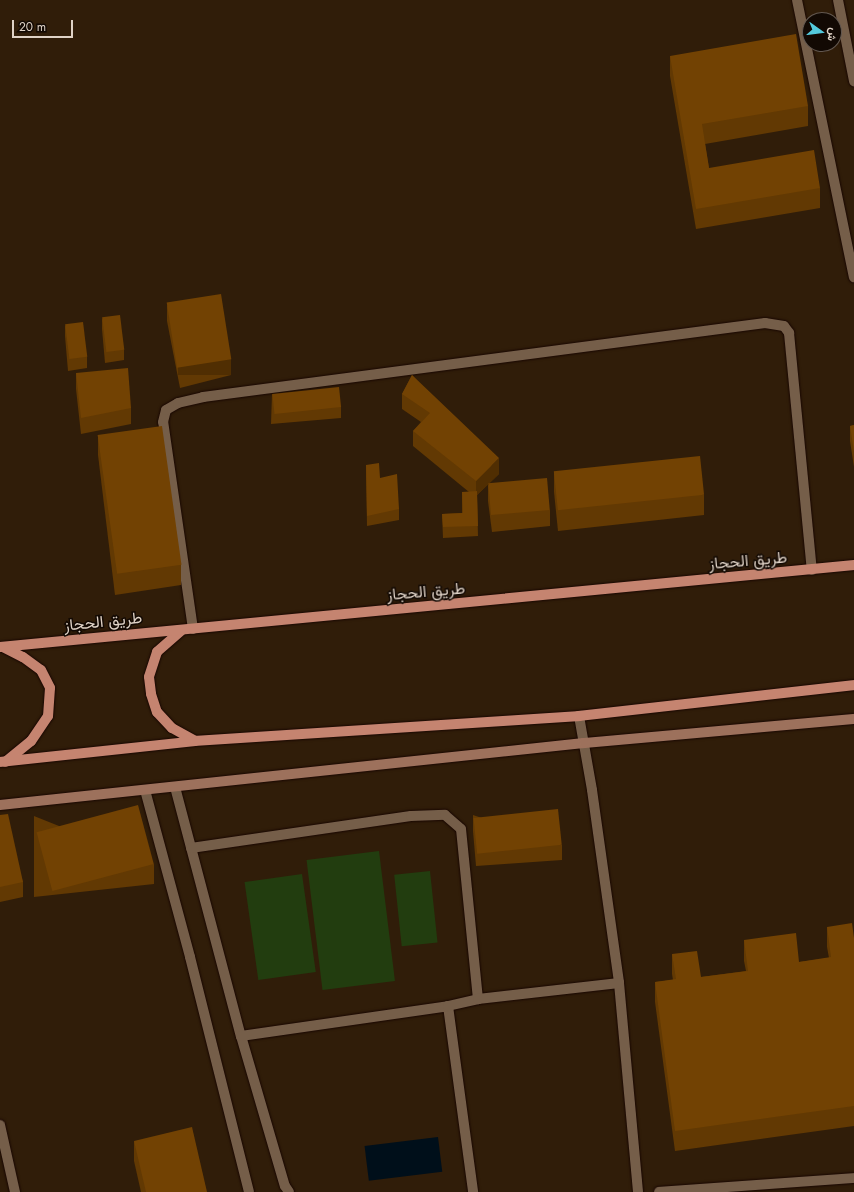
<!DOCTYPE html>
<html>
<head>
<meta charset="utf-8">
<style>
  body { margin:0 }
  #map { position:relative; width:854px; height:1192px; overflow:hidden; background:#301d09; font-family:Jost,Vazirmatn,sans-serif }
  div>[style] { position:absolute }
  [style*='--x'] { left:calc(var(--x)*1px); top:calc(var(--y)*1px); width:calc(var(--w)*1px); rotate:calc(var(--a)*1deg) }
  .green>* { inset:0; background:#223d0f; transform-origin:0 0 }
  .water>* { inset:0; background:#000f1a; transform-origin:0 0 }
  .roads { filter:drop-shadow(0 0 1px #180600) drop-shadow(0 0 1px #180600) }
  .lane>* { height:10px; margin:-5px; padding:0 5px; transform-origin:5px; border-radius:5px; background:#755e49 }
  .street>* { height:10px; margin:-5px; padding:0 5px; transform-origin:5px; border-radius:5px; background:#755e49 }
  .secondary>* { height:10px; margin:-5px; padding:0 5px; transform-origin:5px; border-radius:5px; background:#9d715c }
  .primary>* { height:10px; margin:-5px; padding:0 5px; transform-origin:5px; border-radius:5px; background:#c58470 }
  .wall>* { inset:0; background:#623903 }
  .shaded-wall>* { inset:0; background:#502e02; transform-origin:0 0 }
  .building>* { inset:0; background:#724203; transform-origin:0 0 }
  span { translate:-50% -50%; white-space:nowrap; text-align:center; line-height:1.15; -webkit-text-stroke:3px #120903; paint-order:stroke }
  .street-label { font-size:16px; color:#dfd2c6 }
  .north { position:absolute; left:802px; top:12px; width:40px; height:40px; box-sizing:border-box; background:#120903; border:1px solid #645951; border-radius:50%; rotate:104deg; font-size:11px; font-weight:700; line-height:16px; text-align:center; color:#dfd2c6 }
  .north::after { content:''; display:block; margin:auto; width:14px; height:18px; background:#54cadd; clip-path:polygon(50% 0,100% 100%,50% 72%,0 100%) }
  .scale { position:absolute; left:12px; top:20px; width:61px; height:18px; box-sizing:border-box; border:2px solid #dfd2c6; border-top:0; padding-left:5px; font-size:12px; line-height:14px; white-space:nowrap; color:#dfd2c6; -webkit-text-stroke:3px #120903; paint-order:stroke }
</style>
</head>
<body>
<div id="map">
  <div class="green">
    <i style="left:379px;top:851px;width:131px;height:73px;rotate:83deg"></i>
    <i style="left:430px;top:871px;width:72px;height:36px;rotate:84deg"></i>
    <i style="left:302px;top:874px;width:99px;height:58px;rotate:82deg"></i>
  </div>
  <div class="water">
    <i style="left:438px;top:1137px;width:35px;height:74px;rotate:83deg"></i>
  </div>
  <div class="roads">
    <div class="lane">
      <i style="--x:797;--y:0;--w:283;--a:78.4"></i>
      <i style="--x:579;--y:716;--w:75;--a:80"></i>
      <i style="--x:592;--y:790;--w:195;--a:82"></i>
      <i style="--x:619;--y:983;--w:210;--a:84.8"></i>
      <i style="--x:175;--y:787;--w:258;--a:75.2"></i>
      <i style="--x:241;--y:1036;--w:156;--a:73.7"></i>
      <i style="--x:285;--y:1186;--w:7;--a:56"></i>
      <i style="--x:145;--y:790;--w:173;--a:74.9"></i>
      <i style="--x:190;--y:957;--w:242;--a:75.9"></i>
      <i style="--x:191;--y:848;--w:222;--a:-8.3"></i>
      <i style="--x:411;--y:816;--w:34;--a:-2"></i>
      <i style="--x:445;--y:815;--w:21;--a:41"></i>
      <i style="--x:461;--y:829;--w:171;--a:84.3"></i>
      <i style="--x:448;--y:1006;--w:188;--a:82.3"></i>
      <i style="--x:241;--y:1036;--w:209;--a:-8.2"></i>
      <i style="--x:448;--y:1006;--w:31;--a:-13"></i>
      <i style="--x:478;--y:999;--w:142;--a:-6.5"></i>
      <i style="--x:0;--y:1125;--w:69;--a:77.4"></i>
      <i style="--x:659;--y:1192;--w:196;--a:-4.1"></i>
    </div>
    <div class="street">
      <i style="--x:838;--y:0;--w:83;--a:78.8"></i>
      <i style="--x:193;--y:629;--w:209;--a:-98.2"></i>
      <i style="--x:163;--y:422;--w:12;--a:-76"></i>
      <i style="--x:166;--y:410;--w:14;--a:-30"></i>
      <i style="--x:178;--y:403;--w:26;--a:-13"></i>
      <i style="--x:203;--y:397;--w:567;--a:-7.5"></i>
      <i style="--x:765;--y:323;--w:19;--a:9"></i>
      <i style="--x:784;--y:326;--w:9;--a:54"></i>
      <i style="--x:789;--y:333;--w:238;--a:84.5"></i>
    </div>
    <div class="secondary">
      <i style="--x:0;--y:805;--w:587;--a:-6.06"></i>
      <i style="--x:584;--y:743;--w:271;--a:-5.1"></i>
    </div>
    <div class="primary">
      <i style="--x:182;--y:630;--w:33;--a:139"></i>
      <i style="--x:157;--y:652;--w:26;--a:108"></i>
      <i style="--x:149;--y:677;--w:17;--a:83"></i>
      <i style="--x:151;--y:694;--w:19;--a:72"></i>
      <i style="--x:157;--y:712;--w:22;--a:47"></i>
      <i style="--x:172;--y:728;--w:26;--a:29"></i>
      <i style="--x:0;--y:647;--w:858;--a:-5.48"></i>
      <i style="--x:3;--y:647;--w:22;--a:27"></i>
      <i style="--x:23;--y:657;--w:22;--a:36"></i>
      <i style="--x:41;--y:670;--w:20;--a:63"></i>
      <i style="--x:50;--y:688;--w:28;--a:94"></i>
      <i style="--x:48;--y:716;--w:30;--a:124"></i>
      <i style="--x:31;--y:741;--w:33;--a:141"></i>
      <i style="--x:0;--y:762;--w:196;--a:-6.1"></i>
      <i style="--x:195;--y:741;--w:385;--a:-3.7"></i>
      <i style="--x:579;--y:716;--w:277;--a:-6.4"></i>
    </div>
  </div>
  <div class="wall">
    <i style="clip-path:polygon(670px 56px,808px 106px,808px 126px,705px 144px,709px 168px,820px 188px,820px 208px,696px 229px,670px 76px)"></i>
    <i style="clip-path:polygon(167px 305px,231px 375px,180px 388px,167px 321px)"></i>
    <i style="clip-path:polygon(102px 318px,124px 350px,124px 360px,105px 363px,102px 329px)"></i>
    <i style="clip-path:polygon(65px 325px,87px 357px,87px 368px,68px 371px,65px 336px)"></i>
    <i style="clip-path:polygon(76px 373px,131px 408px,131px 424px,81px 434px,76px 389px)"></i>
    <i style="clip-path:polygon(412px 375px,499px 474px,477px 495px,478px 536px,443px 538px,442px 514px,462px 513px,462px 492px,469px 492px,413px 446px,413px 431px,421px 422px,402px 409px,402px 394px)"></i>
    <i style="clip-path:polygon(272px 394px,341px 407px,341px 418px,271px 424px)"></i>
    <i style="clip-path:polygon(854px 425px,854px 467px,850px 441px,850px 426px)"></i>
    <i style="clip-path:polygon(98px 435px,181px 565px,181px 585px,115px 595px,98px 455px)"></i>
    <i style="clip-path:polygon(366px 465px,380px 478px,399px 509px,399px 520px,367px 526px)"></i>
    <i style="clip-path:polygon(554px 472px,704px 495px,704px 515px,558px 531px,554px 492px)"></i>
    <i style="clip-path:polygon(488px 485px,550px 510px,550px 526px,492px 532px,488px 501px)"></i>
    <i style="clip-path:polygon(0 815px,23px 882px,23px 897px,0 902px)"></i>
    <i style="clip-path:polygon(473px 815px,562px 845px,562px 860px,476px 866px,473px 831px)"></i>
    <i style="clip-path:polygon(34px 816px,154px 864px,154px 884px,34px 897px)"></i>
    <i style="clip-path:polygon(827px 927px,854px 938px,854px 1126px,675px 1151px,655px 1002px,655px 982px,673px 980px,672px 974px,672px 954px,701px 977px,746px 971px,744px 961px,744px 940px,799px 962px,829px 958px,827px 947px)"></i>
    <i style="clip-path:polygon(134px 1141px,207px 1192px,141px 1192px,134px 1161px)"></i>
  </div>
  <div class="shaded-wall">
    <i style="left:231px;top:359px;width:16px;height:53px;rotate:90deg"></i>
    <i style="clip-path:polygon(499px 458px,499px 474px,476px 496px,476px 481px)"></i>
  </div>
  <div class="building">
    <i style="clip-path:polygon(796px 34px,808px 106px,702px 124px,709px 168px,814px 150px,820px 188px,696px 209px,670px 56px)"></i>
    <i style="left:221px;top:294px;width:66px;height:55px;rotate:81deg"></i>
    <i style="left:120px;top:315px;width:35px;height:18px;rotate:83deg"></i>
    <i style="left:83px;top:322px;width:35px;height:18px;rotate:83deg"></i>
    <i style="clip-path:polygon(128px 368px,131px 408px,81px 418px,76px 373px)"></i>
    <i style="clip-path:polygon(412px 375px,499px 458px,476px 481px,413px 431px,430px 413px,402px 394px)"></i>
    <i style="left:339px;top:387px;width:20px;height:67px;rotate:84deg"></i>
    <i style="clip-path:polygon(854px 425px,854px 452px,850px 426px)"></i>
    <i style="left:162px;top:426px;width:140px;height:65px;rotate:82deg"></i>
    <i style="left:700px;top:456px;width:39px;height:147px;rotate:84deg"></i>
    <i style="clip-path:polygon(379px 463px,380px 478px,397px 474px,399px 509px,367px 516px,366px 465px)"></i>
    <i style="left:547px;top:478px;width:32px;height:59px;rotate:85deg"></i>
    <i style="clip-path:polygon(477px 491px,478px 526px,443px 527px,442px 514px,463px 513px,462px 492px)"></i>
    <i style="left:138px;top:805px;width:61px;height:105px;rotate:75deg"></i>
    <i style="left:558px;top:809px;width:36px;height:85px;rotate:84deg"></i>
    <i style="clip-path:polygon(8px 814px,23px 882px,0 887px,0 815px)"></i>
    <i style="clip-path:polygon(852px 923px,854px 938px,854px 1106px,675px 1131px,655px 982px,676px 979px,672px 954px,697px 951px,701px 977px,748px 971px,744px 940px,796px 933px,799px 962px,831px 957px,827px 927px)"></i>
    <i style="clip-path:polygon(192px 1127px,207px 1192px,146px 1192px,134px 1141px)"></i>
  </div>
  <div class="street-label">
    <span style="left:748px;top:561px;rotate:-5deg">طريق الحجاز</span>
    <span style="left:426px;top:592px;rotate:-5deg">طريق الحجاز</span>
    <span style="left:103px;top:622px;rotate:-6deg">طريق الحجاز</span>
  </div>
  <div class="north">ش</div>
  <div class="scale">20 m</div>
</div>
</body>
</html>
